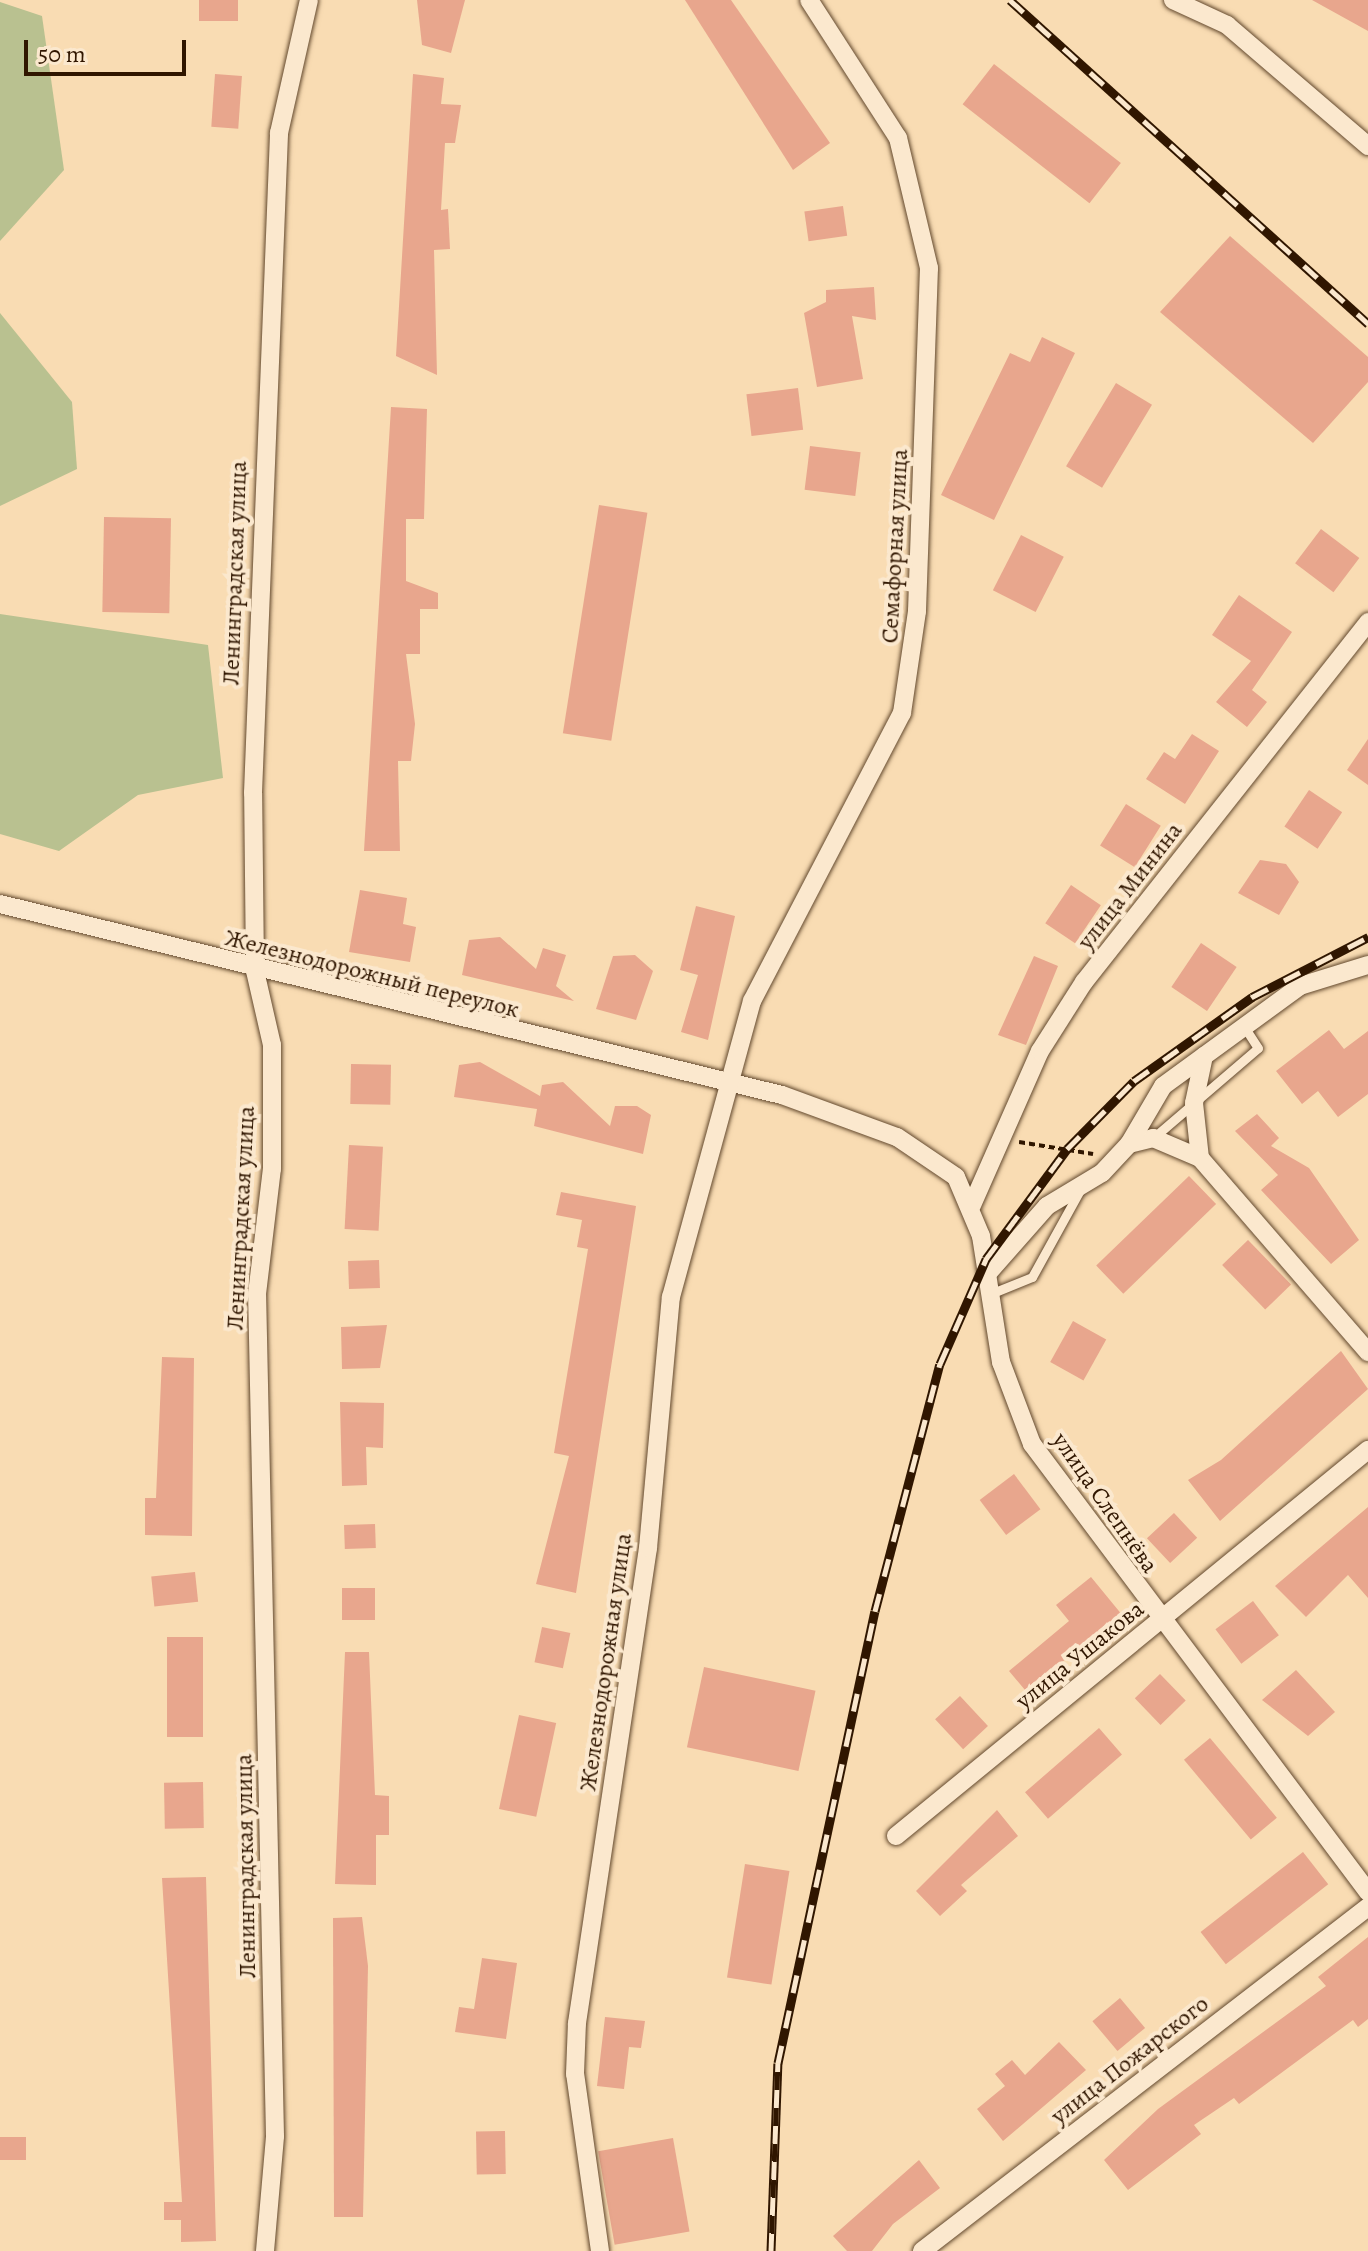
<!DOCTYPE html>
<html>
<head>
<meta charset="utf-8">
<style>
  body { margin:0 }
  #map { position:relative; width:1368px; height:2251px; overflow:hidden; background:#f9dcb3; font-family:Alegreya,serif }
  div>[style] { position:absolute }
  [style*='--x'] { left:calc(var(--x)*1px); top:calc(var(--y)*1px); width:calc(var(--w)*1px); rotate:calc(var(--a)*1deg) }
  .green>* { inset:0; background:#b9c190 }
  .building>* { inset:0; background:#e8a68d; transform-origin:0 0 }
  .path>* { height:4px; margin-top:-2px; transform-origin:0; background:repeating-linear-gradient(90deg,#301600 0 6px,transparent 0 10px) }
  .roads { filter:drop-shadow(0 0 2px #62482d) drop-shadow(0 0 2px #62482d) }
  .service>* { height:9px; margin:-4.5px; padding:0 4.5px; transform-origin:4.5px; border-radius:4.5px; background:#fbe8ce }
  .minor>* { height:18px; margin:-9px; padding:0 9px; transform-origin:9px; border-radius:9px; background:#fbe8ce }
  .rail>* { height:9px; margin-top:-4.5px; transform-origin:0; background:repeating-linear-gradient(90deg,#fbe8ce 0 18px,#301600 0 36px); box-sizing:border-box; border-block:2px solid #301600 }
  span { translate:-50% -50%; white-space:nowrap; text-align:center; line-height:1.15; -webkit-text-stroke:8px #fbe8ce; paint-order:stroke }
  .street-label { font-size:24px; color:#301600 }
  .scale { position:absolute; left:24px; top:40px; width:162px; height:36px; box-sizing:border-box; border:4px solid #301600; border-top:0; padding-left:10px; font-size:24px; line-height:28px; white-space:nowrap; color:#301600; -webkit-text-stroke:6px #fbe8ce; paint-order:stroke }
</style>
</head>
<body>
<div id="map">
  <div class="green">
    <i style="clip-path:polygon(0 2px,42px 16px,64px 170px,0 241px)"></i>
    <i style="clip-path:polygon(0 313px,72px 402px,77px 469px,0 506px)"></i>
    <i style="clip-path:polygon(0 614px,208px 645px,223px 778px,138px 795px,59px 851px,0 834px)"></i>
  </div>
  <div class="building">
    <i style="left:199px;top:0;width:39px;height:21px"></i>
    <i style="clip-path:polygon(417px 0,465px 0,451px 53px,422px 45px)"></i>
    <i style="clip-path:polygon(685px 0,731px 0,830px 143px,793px 170px)"></i>
    <i style="clip-path:polygon(1312px 0,1368px 0,1368px 31px)"></i>
    <i style="left:994px;top:64px;width:161px;height:51px;rotate:38deg"></i>
    <i style="left:215px;top:74px;width:27px;height:53px;rotate:4deg"></i>
    <i style="clip-path:polygon(413px 74px,444px 78px,441px 104px,461px 105px,455px 143px,445px 143px,441px 210px,448px 209px,450px 249px,434px 250px,437px 375px,396px 356px)"></i>
    <i style="left:843px;top:206px;width:30px;height:39px;rotate:82deg"></i>
    <i style="clip-path:polygon(1230px 236px,1368px 357px,1368px 382px,1313px 443px,1160px 312px)"></i>
    <i style="clip-path:polygon(874px 287px,876px 320px,852px 316px,863px 379px,817px 387px,804px 313px,826px 302px,826px 290px)"></i>
    <i style="clip-path:polygon(1042px 337px,1075px 353px,994px 520px,941px 495px,1010px 353px,1030px 362px)"></i>
    <i style="left:1116px;top:383px;width:42px;height:97px;rotate:31deg"></i>
    <i style="left:798px;top:388px;width:42px;height:52px;rotate:83deg"></i>
    <i style="clip-path:polygon(391px 407px,427px 409px,424px 519px,406px 519px,406px 581px,438px 593px,438px 609px,420px 609px,420px 654px,406px 654px,415px 724px,411px 761px,398px 761px,400px 851px,364px 851px)"></i>
    <i style="left:810px;top:446px;width:51px;height:44px;rotate:7deg"></i>
    <i style="left:599px;top:505px;width:49px;height:231px;rotate:9deg"></i>
    <i style="left:104px;top:517px;width:67px;height:95px;rotate:1deg"></i>
    <i style="left:1321px;top:529px;width:48px;height:43px;rotate:37deg"></i>
    <i style="left:1021px;top:535px;width:48px;height:62px;rotate:27deg"></i>
    <i style="clip-path:polygon(1239px 595px,1292px 632px,1252px 690px,1267px 702px,1247px 727px,1216px 702px,1251px 661px,1212px 635px)"></i>
    <i style="clip-path:polygon(1192px 734px,1219px 751px,1185px 804px,1146px 779px,1164px 752px,1175px 759px)"></i>
    <i style="clip-path:polygon(1368px 739px,1368px 785px,1347px 770px)"></i>
    <i style="left:1309px;top:790px;width:40px;height:44px;rotate:34deg"></i>
    <i style="left:1126px;top:804px;width:41px;height:49px;rotate:32deg"></i>
    <i style="clip-path:polygon(1260px 860px,1286px 864px,1299px 882px,1279px 915px,1238px 893px)"></i>
    <i style="left:1071px;top:885px;width:36px;height:46px;rotate:34deg"></i>
    <i style="clip-path:polygon(360px 890px,407px 898px,403px 924px,416px 927px,410px 962px,349px 952px)"></i>
    <i style="clip-path:polygon(696px 906px,735px 916px,708px 1040px,681px 1032px,698px 975px,680px 970px)"></i>
    <i style="clip-path:polygon(500px 937px,536px 969px,543px 948px,566px 955px,556px 986px,574px 1001px,462px 975px,469px 940px)"></i>
    <i style="left:1201px;top:943px;width:43px;height:53px;rotate:34deg"></i>
    <i style="clip-path:polygon(635px 955px,653px 971px,636px 1020px,596px 1009px,613px 956px)"></i>
    <i style="clip-path:polygon(1034px 956px,1058px 966px,1026px 1045px,998px 1035px)"></i>
    <i style="clip-path:polygon(1329px 1030px,1344px 1049px,1368px 1031px,1368px 1094px,1338px 1117px,1318px 1091px,1302px 1104px,1276px 1071px)"></i>
    <i style="clip-path:polygon(480px 1062px,540px 1096px,542px 1085px,563px 1082px,610px 1126px,615px 1106px,637px 1106px,651px 1115px,643px 1154px,534px 1126px,537px 1109px,454px 1097px,459px 1065px)"></i>
    <i style="left:351px;top:1064px;width:40px;height:40px;rotate:1deg"></i>
    <i style="clip-path:polygon(1257px 1114px,1279px 1138px,1271px 1146px,1309px 1168px,1359px 1240px,1331px 1264px,1261px 1190px,1278px 1175px,1235px 1131px)"></i>
    <i style="left:349px;top:1145px;width:34px;height:84px;rotate:3deg"></i>
    <i style="left:1189px;top:1176px;width:39px;height:129px;rotate:46deg"></i>
    <i style="clip-path:polygon(561px 1192px,636px 1206px,576px 1593px,536px 1584px,569px 1456px,554px 1453px,588px 1249px,577px 1247px,582px 1220px,556px 1215px)"></i>
    <i style="left:1248px;top:1240px;width:62px;height:36px;rotate:46deg"></i>
    <i style="left:379px;top:1260px;width:28px;height:31px;rotate:88deg"></i>
    <i style="left:1073px;top:1321px;width:38px;height:47px;rotate:29deg"></i>
    <i style="clip-path:polygon(387px 1325px,380px 1368px,342px 1369px,341px 1327px)"></i>
    <i style="clip-path:polygon(1341px 1351px,1368px 1389px,1220px 1521px,1188px 1480px,1221px 1460px)"></i>
    <i style="clip-path:polygon(162px 1357px,194px 1358px,192px 1536px,145px 1535px,145px 1498px,156px 1498px)"></i>
    <i style="clip-path:polygon(340px 1402px,384px 1403px,383px 1448px,366px 1447px,367px 1485px,342px 1486px)"></i>
    <i style="left:1014px;top:1474px;width:44px;height:43px;rotate:53deg"></i>
    <i style="clip-path:polygon(1368px 1507px,1368px 1598px,1348px 1575px,1306px 1617px,1275px 1586px)"></i>
    <i style="left:1174px;top:1513px;width:34px;height:37px;rotate:47deg"></i>
    <i style="left:375px;top:1524px;width:24px;height:31px;rotate:88deg"></i>
    <i style="left:195px;top:1572px;width:30px;height:44px;rotate:84deg"></i>
    <i style="clip-path:polygon(1091px 1577px,1123px 1616px,1025px 1690px,1009px 1671px,1069px 1621px,1056px 1605px)"></i>
    <i style="left:342px;top:1588px;width:33px;height:32px"></i>
    <i style="left:1253px;top:1601px;width:43px;height:47px;rotate:53deg"></i>
    <i style="left:542px;top:1627px;width:29px;height:36px;rotate:12deg"></i>
    <i style="left:167px;top:1637px;width:36px;height:100px"></i>
    <i style="clip-path:polygon(345px 1652px,369px 1652px,375px 1795px,389px 1796px,389px 1835px,376px 1835px,376px 1885px,335px 1884px)"></i>
    <i style="left:704px;top:1667px;width:114px;height:82px;rotate:12deg"></i>
    <i style="clip-path:polygon(1296px 1670px,1335px 1712px,1308px 1736px,1262px 1700px)"></i>
    <i style="left:1160px;top:1674px;width:37px;height:35px;rotate:46deg"></i>
    <i style="left:960px;top:1696px;width:41px;height:34px;rotate:47deg"></i>
    <i style="left:519px;top:1715px;width:38px;height:96px;rotate:12deg"></i>
    <i style="left:1099px;top:1728px;width:35px;height:98px;rotate:49deg"></i>
    <i style="left:1210px;top:1738px;width:104px;height:34px;rotate:50deg"></i>
    <i style="left:203px;top:1782px;width:46px;height:39px;rotate:89deg"></i>
    <i style="clip-path:polygon(997px 1810px,1018px 1836px,961px 1885px,967px 1891px,940px 1916px,916px 1891px)"></i>
    <i style="left:1303px;top:1852px;width:41px;height:130px;rotate:52deg"></i>
    <i style="left:745px;top:1864px;width:45px;height:115px;rotate:9deg"></i>
    <i style="clip-path:polygon(206px 1877px,216px 2241px,181px 2242px,181px 2220px,164px 2220px,164px 2202px,182px 2202px,162px 1878px)"></i>
    <i style="clip-path:polygon(362px 1917px,368px 1966px,363px 2217px,334px 2217px,333px 1918px)"></i>
    <i style="clip-path:polygon(1368px 1937px,1368px 2019px,1358px 2027px,1353px 2020px,1239px 2104px,1234px 2098px,1194px 2125px,1201px 2134px,1128px 2190px,1104px 2160px,1158px 2109px,1326px 1986px,1318px 1977px)"></i>
    <i style="clip-path:polygon(482px 1958px,517px 1963px,506px 2039px,455px 2032px,459px 2007px,474px 2009px)"></i>
    <i style="left:1120px;top:1998px;width:39px;height:36px;rotate:50deg"></i>
    <i style="clip-path:polygon(605px 2017px,645px 2021px,641px 2048px,629px 2047px,624px 2089px,597px 2086px)"></i>
    <i style="clip-path:polygon(1059px 2042px,1086px 2070px,1003px 2141px,977px 2109px,1005px 2086px,995px 2074px,1012px 2060px,1025px 2075px)"></i>
    <i style="left:505px;top:2131px;width:43px;height:29px;rotate:89deg"></i>
    <i style="left:0;top:2137px;width:26px;height:23px"></i>
    <i style="left:673px;top:2138px;width:95px;height:76px;rotate:80deg"></i>
    <i style="clip-path:polygon(919px 2160px,940px 2188px,893px 2224px,872px 2251px,847px 2251px,833px 2236px)"></i>
  </div>
  <div class="path">
    <i style="--x:1019;--y:1142;--w:75;--a:9.2"></i>
  </div>
  <div class="roads">
    <div class="service">
      <i style="--x:1153;--y:1138;--w:138;--a:-40.6"></i>
      <i style="--x:1258;--y:1048;--w:24;--a:-123"></i>
      <i style="--x:990;--y:1294;--w:45;--a:-22"></i>
      <i style="--x:1032;--y:1277;--w:99;--a:-61.1"></i>
    </div>
    <div class="minor">
      <i style="--x:1173;--y:0;--w:60;--a:24.8"></i>
      <i style="--x:1227;--y:25;--w:186;--a:40.6"></i>
      <i style="--x:0;--y:904;--w:805;--a:13.73"></i>
      <i style="--x:782;--y:1095;--w:122;--a:20.1"></i>
      <i style="--x:897;--y:1137;--w:71;--a:34.1"></i>
      <i style="--x:956;--y:1177;--w:64;--a:67"></i>
      <i style="--x:981;--y:1236;--w:128;--a:81"></i>
      <i style="--x:1001;--y:1362;--w:88;--a:69.3"></i>
      <i style="--x:1032;--y:1444;--w:560;--a:53.13"></i>
      <i style="--x:1204;--y:1056;--w:48;--a:102"></i>
      <i style="--x:1194;--y:1103;--w:55;--a:83.8"></i>
      <i style="--x:1200;--y:1158;--w:257;--a:49.1"></i>
      <i style="--x:1129;--y:1144;--w:25;--a:-14"></i>
      <i style="--x:1153;--y:1138;--w:51;--a:23.1"></i>
      <i style="--x:972;--y:1205;--w:168;--a:-66.2"></i>
      <i style="--x:1040;--y:1051;--w:82;--a:-57.5"></i>
      <i style="--x:1084;--y:982;--w:459;--a:-51.7"></i>
      <i style="--x:988;--y:1273;--w:89;--a:-48.6"></i>
      <i style="--x:1047;--y:1206;--w:64;--a:-31"></i>
      <i style="--x:1102;--y:1173;--w:40;--a:-47"></i>
      <i style="--x:1129;--y:1144;--w:67;--a:-59.6"></i>
      <i style="--x:1163;--y:1086;--w:170;--a:-36.1"></i>
      <i style="--x:1300;--y:986;--w:71;--a:-17.2"></i>
      <i style="--x:896;--y:1836;--w:610;--a:-39.28"></i>
      <i style="--x:265;--y:2251;--w:115;--a:-85"></i>
      <i style="--x:275;--y:2136;--w:842;--a:-91.22"></i>
      <i style="--x:257;--y:1294;--w:126;--a:-83.2"></i>
      <i style="--x:272;--y:1169;--w:124;--a:-90"></i>
      <i style="--x:272;--y:1045;--w:76;--a:-102.9"></i>
      <i style="--x:255;--y:971;--w:178;--a:-90.6"></i>
      <i style="--x:253;--y:793;--w:661;--a:-87.74"></i>
      <i style="--x:279;--y:133;--w:136;--a:-77.3"></i>
      <i style="--x:600;--y:2251;--w:179;--a:-98"></i>
      <i style="--x:575;--y:2074;--w:51;--a:-87.8"></i>
      <i style="--x:577;--y:2023;--w:480;--a:-81.5"></i>
      <i style="--x:648;--y:1548;--w:252;--a:-84.8"></i>
      <i style="--x:671;--y:1297;--w:307;--a:-74.7"></i>
      <i style="--x:752;--y:1001;--w:325;--a:-62.5"></i>
      <i style="--x:902;--y:713;--w:103;--a:-81.6"></i>
      <i style="--x:917;--y:611;--w:343;--a:-88"></i>
      <i style="--x:929;--y:268;--w:134;--a:-103.4"></i>
      <i style="--x:898;--y:138;--w:164;--a:-122.8"></i>
      <i style="--x:922;--y:2251;--w:563;--a:-37.64"></i>
    </div>
  </div>
  <div class="rail">
    <i style="--x:1010;--y:0;--w:483;--a:42.1"></i>
    <i style="--x:771;--y:2251;--w:188;--a:-87.9"></i>
    <i style="--x:778;--y:2063;--w:462;--a:-77.9"></i>
    <i style="--x:875;--y:1611;--w:255;--a:-75.3"></i>
    <i style="--x:940;--y:1364;--w:115;--a:-66.3"></i>
    <i style="--x:986;--y:1259;--w:137;--a:-53.6"></i>
    <i style="--x:1067;--y:1149;--w:95;--a:-45.4"></i>
    <i style="--x:1134;--y:1081;--w:145;--a:-35.4"></i>
    <i style="--x:1252;--y:997;--w:131;--a:-27.3"></i>
  </div>
  <div class="street-label">
    <span style="left:895px;top:546px;rotate:-87deg">Семафорная улица</span>
    <span style="left:235px;top:573px;rotate:-88deg">Ленинградская улица</span>
    <span style="left:1130px;top:886px;rotate:-52deg">улица Минина</span>
    <span style="left:372px;top:974px;rotate:14deg">Железнодорожный переулок</span>
    <span style="left:241px;top:1218px;rotate:-87deg">Ленинградская улица</span>
    <span style="left:1105px;top:1503px;rotate:55deg">улица Слепнёва</span>
    <span style="left:1080px;top:1655px;rotate:-39deg">улица Ушакова</span>
    <span style="left:606px;top:1662px;rotate:-82deg">Железнодорожная улица</span>
    <span style="left:246px;top:1866px;rotate:-91deg">Ленинградская улица</span>
    <span style="left:1130px;top:2060px;rotate:-38deg">улица Пожарского</span>
  </div>
  <div class="scale">50 m</div>
</div>
</body>
</html>
